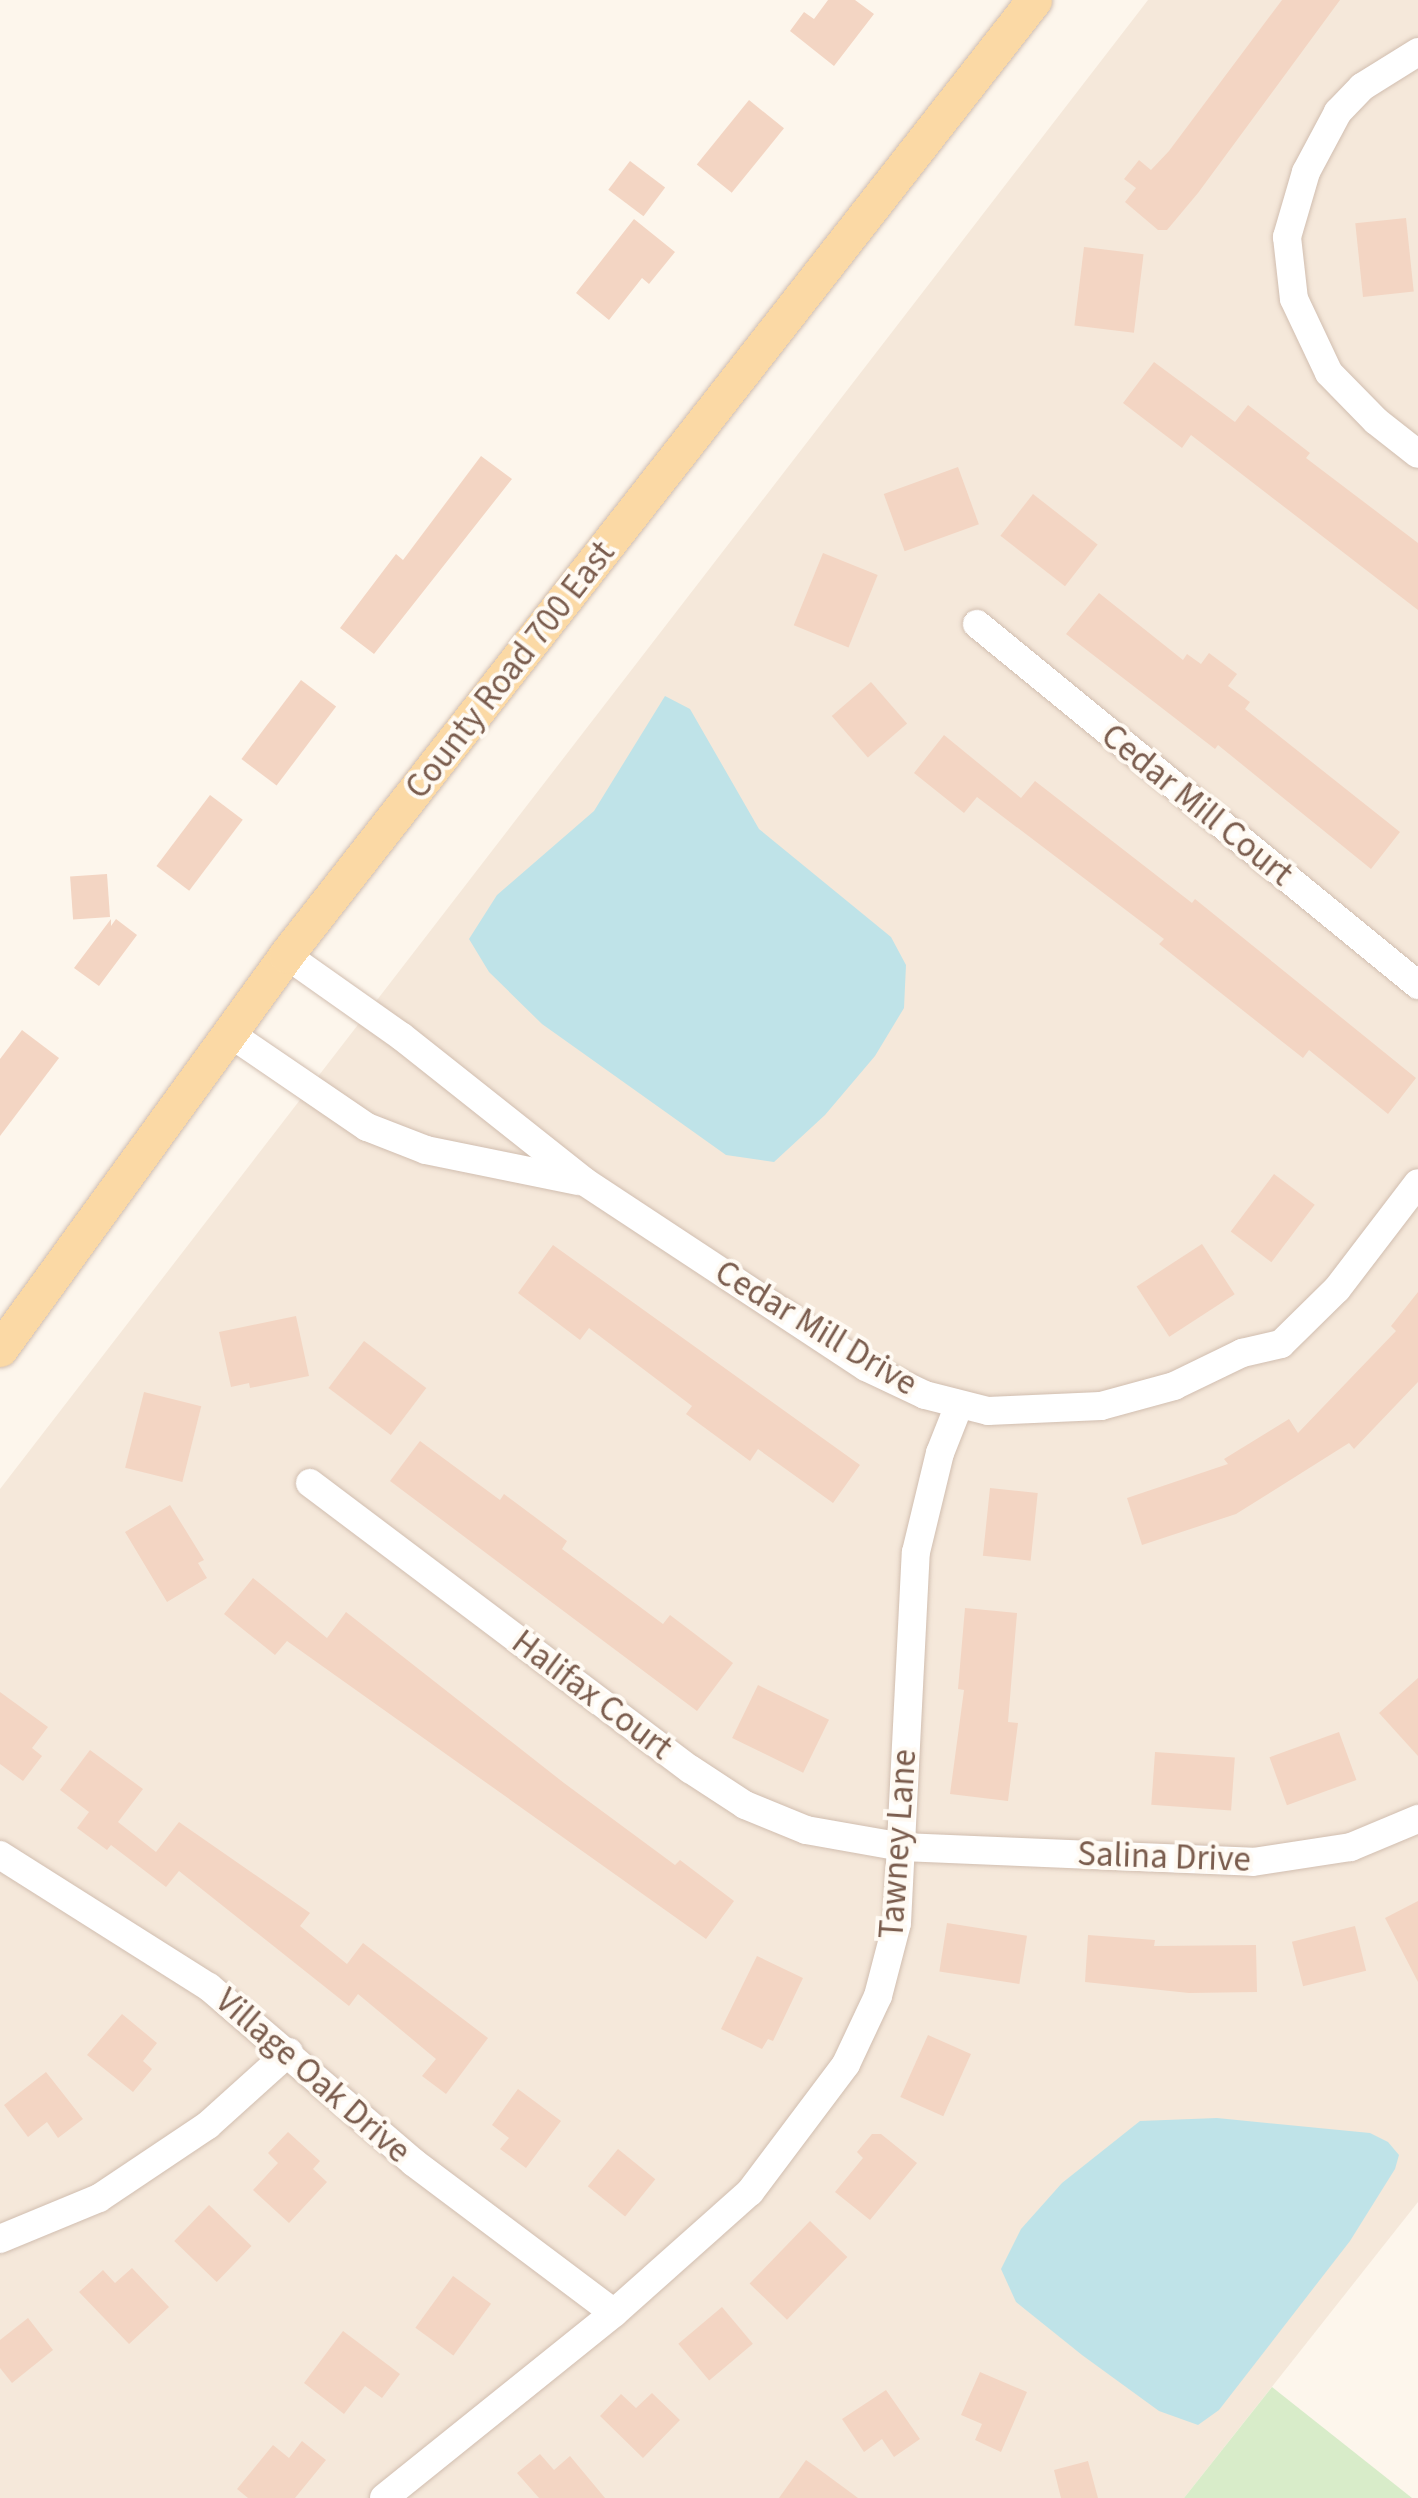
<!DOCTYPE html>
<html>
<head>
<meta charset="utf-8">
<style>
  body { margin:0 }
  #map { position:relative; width:1418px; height:2498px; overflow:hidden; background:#fdf6ec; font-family:"Source Sans 3",sans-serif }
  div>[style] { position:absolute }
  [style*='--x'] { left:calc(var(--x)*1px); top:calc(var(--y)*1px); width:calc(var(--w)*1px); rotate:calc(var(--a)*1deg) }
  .residential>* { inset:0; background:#f5e8da }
  .green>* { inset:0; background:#d8ecc9 }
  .water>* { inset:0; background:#bfe3e8 }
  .building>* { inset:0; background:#f3d5c3; transform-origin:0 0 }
  .roads { filter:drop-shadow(0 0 2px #d1beb0) drop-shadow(0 0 2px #d1beb0) }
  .minor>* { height:28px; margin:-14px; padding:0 14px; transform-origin:14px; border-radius:14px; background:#fff }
  .major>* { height:35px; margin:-17.5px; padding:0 17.5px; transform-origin:17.5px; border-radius:17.5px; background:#fbd9a5 }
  span { translate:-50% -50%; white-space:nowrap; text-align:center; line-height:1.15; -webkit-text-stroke:8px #fffaf3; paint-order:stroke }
  .street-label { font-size:35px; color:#7a5c4d }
</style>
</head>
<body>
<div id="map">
  <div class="residential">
    <i style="clip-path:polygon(1148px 0,1418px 0,1418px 2202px,1184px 2498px,0 2498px,0 1489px)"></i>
  </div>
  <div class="green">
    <i style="clip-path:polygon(1272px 2387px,1412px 2498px,1184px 2498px)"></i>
  </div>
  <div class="water">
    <i style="clip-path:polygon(665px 696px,690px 709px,759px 829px,891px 937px,906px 965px,904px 1008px,875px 1056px,825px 1115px,774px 1162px,726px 1155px,542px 1024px,489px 972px,469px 939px,497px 895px,594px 811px)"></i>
    <i style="clip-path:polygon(1217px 2118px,1370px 2133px,1388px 2142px,1399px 2155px,1395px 2169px,1350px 2241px,1219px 2410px,1198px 2425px,1159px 2411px,1082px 2355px,1016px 2302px,1001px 2269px,1021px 2229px,1062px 2183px,1140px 2121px)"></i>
  </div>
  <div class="building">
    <i style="clip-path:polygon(828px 0,855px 0,874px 14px,834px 66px,790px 31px,804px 12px,814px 19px)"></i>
    <i style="clip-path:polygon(1282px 0,1340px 0,1198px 193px,1167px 230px,1158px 230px,1125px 202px,1136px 188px,1124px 179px,1139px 160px,1151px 170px,1169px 151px)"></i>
    <i style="left:749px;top:100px;width:45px;height:83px;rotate:39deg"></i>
    <i style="left:630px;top:161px;width:44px;height:36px;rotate:37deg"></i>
    <i style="left:1406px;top:218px;width:74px;height:51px;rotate:84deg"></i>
    <i style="clip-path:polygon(634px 219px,675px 252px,649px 284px,642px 278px,609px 320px,576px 293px)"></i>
    <i style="left:1084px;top:247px;width:60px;height:79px;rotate:7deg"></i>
    <i style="clip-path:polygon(1154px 362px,1235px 422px,1248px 405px,1310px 453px,1306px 458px,1418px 543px,1418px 610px,1191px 435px,1182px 448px,1123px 403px)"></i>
    <i style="clip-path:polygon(481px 456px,512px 479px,374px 654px,340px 628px,396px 554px,403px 560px)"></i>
    <i style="left:958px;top:467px;width:61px;height:79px;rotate:70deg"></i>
    <i style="left:1033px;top:494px;width:82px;height:53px;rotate:38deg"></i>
    <i style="left:823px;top:553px;width:59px;height:78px;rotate:22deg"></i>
    <i style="clip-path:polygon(1099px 593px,1183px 660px,1187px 654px,1201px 664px,1209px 653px,1237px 674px,1228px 686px,1250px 702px,1245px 709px,1400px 832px,1371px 869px,1218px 745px,1215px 749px,1066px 634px)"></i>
    <i style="left:301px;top:680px;width:44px;height:99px;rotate:37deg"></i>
    <i style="left:871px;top:682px;width:55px;height:52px;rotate:49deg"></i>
    <i style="clip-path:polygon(944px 735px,1021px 798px,1035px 781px,1192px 903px,1195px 899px,1416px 1078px,1388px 1114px,1309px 1050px,1303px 1058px,1159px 944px,1164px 939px,977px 797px,964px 813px,914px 773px)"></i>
    <i style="left:210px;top:795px;width:41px;height:89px;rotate:37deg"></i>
    <i style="left:107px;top:874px;width:43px;height:37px;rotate:86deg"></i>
    <i style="clip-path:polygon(111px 919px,111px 926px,116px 919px,137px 935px,99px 986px,74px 968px)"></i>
    <i style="clip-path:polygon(22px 1030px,59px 1058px,0 1136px,0 1059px)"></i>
    <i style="left:1274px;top:1174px;width:51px;height:72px;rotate:37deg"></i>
    <i style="left:1202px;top:1244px;width:60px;height:78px;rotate:57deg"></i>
    <i style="clip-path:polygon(553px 1245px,860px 1465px,833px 1503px,758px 1449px,750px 1461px,686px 1414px,692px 1406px,589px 1328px,580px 1340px,518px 1293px)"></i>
    <i style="clip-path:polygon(1418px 1292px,1418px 1382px,1354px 1449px,1349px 1443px,1236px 1514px,1142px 1545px,1127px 1498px,1228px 1464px,1224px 1459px,1289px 1419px,1298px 1433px,1396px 1331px,1391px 1326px)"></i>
    <i style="clip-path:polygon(296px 1316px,309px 1376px,250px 1388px,249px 1383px,231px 1387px,219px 1332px)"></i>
    <i style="left:364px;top:1341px;width:78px;height:59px;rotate:37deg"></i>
    <i style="left:144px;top:1392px;width:59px;height:78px;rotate:14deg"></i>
    <i style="clip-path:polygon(420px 1441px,500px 1500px,504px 1494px,567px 1541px,562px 1549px,663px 1624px,670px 1615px,733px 1663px,697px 1711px,390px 1481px)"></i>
    <i style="left:990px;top:1488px;width:48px;height:68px;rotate:6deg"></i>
    <i style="clip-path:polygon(170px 1505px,204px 1560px,198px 1563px,207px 1578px,167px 1602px,125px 1532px)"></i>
    <i style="clip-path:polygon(253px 1578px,327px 1638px,346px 1612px,564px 1783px,675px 1865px,680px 1860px,734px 1901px,706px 1939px,287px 1641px,275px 1655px,224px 1614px)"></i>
    <i style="clip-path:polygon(965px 1608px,1017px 1613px,1008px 1722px,1018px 1723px,1008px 1801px,950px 1794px,964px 1690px,958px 1689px)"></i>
    <i style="clip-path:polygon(1418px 1678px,1418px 1756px,1379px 1713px)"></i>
    <i style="left:758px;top:1685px;width:79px;height:59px;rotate:26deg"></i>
    <i style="clip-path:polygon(0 1692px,48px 1727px,32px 1748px,42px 1756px,23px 1781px,0 1764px)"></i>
    <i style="left:1339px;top:1732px;width:51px;height:74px;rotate:70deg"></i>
    <i style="clip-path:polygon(90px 1750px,143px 1789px,118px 1822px,156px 1852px,179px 1822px,310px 1913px,300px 1926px,347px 1964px,363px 1943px,488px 2038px,446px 2094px,422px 2076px,436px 2059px,358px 1994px,349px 2006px,179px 1871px,166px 1887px,111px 1845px,107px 1850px,77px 1828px,89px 1812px,60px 1790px)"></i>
    <i style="left:1155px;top:1752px;width:80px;height:53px;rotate:4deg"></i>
    <i style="clip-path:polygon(1418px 1901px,1418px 1982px,1385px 1918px)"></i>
    <i style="left:947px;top:1923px;width:81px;height:49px;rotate:9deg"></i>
    <i style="left:1355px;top:1926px;width:46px;height:65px;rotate:76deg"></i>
    <i style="clip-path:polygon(1088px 1935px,1155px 1940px,1154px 1946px,1256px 1945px,1257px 1992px,1189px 1993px,1085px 1982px)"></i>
    <i style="clip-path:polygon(757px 1956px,803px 1978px,773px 2041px,768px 2039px,762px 2049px,721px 2029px)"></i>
    <i style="clip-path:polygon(122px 2014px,157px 2043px,143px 2061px,152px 2069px,133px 2092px,87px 2055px)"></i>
    <i style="left:928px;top:2035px;width:47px;height:68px;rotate:24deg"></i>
    <i style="clip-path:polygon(46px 2072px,83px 2119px,58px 2138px,47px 2122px,28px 2137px,4px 2105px)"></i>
    <i style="clip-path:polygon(518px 2089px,561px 2121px,526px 2168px,500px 2149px,509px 2138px,492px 2125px)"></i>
    <i style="clip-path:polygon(288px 2132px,320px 2161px,313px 2169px,327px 2182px,289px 2223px,253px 2190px,278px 2163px,268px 2153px)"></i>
    <i style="clip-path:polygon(872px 2134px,881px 2134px,917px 2163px,870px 2220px,835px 2192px,863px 2158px,857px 2152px)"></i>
    <i style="left:618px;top:2149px;width:48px;height:48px;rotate:39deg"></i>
    <i style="left:209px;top:2205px;width:59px;height:50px;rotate:44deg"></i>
    <i style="left:810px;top:2221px;width:52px;height:87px;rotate:44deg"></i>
    <i style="clip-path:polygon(132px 2268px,169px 2307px,129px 2344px,79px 2292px,103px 2270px,115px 2283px)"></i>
    <i style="left:453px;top:2276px;width:47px;height:64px;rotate:36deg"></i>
    <i style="left:722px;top:2307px;width:48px;height:57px;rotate:50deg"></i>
    <i style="clip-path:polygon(28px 2318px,53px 2350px,12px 2383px,0 2368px,0 2340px)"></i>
    <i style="clip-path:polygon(343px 2331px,400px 2374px,382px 2398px,365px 2386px,344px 2414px,304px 2383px)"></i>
    <i style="clip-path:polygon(980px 2372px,1027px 2392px,1001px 2452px,975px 2440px,982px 2424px,961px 2415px)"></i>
    <i style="clip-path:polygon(886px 2390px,920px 2439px,894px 2457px,882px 2439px,864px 2452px,842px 2419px)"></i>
    <i style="clip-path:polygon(652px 2393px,680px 2420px,643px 2458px,600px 2416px,621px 2394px,636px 2408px)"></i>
    <i style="clip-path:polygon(302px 2441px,326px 2460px,295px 2498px,248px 2498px,237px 2489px,273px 2445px,289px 2458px)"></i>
    <i style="clip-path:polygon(540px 2454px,554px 2470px,570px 2456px,605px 2498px,539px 2498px,517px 2473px)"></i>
    <i style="clip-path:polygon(806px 2460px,816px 2467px,858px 2498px,779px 2498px)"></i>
    <i style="clip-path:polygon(1088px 2461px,1098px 2498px,1061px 2498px,1054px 2470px)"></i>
  </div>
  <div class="roads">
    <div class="minor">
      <i style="--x:1418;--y:52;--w:66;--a:148"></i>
      <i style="--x:1362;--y:87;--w:35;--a:134"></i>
      <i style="--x:1338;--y:112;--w:68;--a:118.1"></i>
      <i style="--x:1306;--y:172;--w:68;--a:106.3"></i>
      <i style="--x:1287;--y:237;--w:62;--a:83.6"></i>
      <i style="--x:1294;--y:299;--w:82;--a:64.7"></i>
      <i style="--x:1329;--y:373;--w:67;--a:45.6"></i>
      <i style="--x:1376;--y:421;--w:53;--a:38.2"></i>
      <i style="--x:977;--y:624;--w:570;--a:39.3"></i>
      <i style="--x:286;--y:955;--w:141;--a:35.2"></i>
      <i style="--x:401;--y:1036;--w:235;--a:38.4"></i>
      <i style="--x:585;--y:1182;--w:336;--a:33.4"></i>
      <i style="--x:866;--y:1367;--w:65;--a:25.4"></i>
      <i style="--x:925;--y:1395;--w:65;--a:14.3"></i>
      <i style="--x:988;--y:1411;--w:113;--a:-2.5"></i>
      <i style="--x:1101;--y:1406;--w:76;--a:-15.3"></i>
      <i style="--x:1174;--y:1386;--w:76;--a:-25.9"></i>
      <i style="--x:1242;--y:1353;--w:40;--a:-13"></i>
      <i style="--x:1281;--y:1344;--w:78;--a:-44.5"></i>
      <i style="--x:1337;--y:1289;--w:133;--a:-52.6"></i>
      <i style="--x:229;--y:1033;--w:167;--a:34.3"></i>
      <i style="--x:367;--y:1127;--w:63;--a:21.3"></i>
      <i style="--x:426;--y:1150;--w:155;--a:11.5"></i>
      <i style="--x:310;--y:1483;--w:476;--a:37"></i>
      <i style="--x:690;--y:1769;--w:66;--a:33.2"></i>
      <i style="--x:745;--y:1805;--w:66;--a:22.3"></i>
      <i style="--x:806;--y:1830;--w:97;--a:10"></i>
      <i style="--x:902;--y:1847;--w:351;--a:2.4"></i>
      <i style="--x:1253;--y:1862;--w:99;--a:-8.7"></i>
      <i style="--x:1351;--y:1847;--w:73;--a:-22.7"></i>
      <i style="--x:0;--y:1855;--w:247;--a:32.3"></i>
      <i style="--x:209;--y:1987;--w:269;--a:40.6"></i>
      <i style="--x:413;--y:2162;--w:251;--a:36.9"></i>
      <i style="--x:0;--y:2239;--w:107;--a:-22.5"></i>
      <i style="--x:99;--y:2198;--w:131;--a:-33.8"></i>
      <i style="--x:208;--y:2125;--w:109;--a:-42"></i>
      <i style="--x:384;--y:2498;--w:295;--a:-38.8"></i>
      <i style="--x:614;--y:2313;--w:182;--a:-41.7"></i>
      <i style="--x:750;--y:2192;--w:160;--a:-53.1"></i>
      <i style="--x:846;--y:2064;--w:75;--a:-64.8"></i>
      <i style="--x:878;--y:1996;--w:75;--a:-75.4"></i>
      <i style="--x:897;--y:1923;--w:371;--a:-87.1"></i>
      <i style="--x:916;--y:1552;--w:102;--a:-76.4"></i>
      <i style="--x:940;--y:1453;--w:52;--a:-68.4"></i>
    </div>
    <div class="major">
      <i style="--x:0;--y:1349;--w:487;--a:-54"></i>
      <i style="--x:286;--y:955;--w:1213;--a:-51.93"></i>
    </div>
  </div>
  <div class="street-label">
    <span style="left:510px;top:670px;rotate:-52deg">County Road 700 East</span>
    <span style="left:1197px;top:805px;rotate:39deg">Cedar Mill Court</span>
    <span style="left:816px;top:1328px;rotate:31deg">Cedar Mill Drive</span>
    <span style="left:592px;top:1695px;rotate:37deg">Halifax Court</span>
    <span style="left:898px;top:1844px;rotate:-86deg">Tawney Lane</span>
    <span style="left:1164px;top:1857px;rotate:2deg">Salina Drive</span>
    <span style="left:313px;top:2076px;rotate:41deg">Village Oak Drive</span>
  </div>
</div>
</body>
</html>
